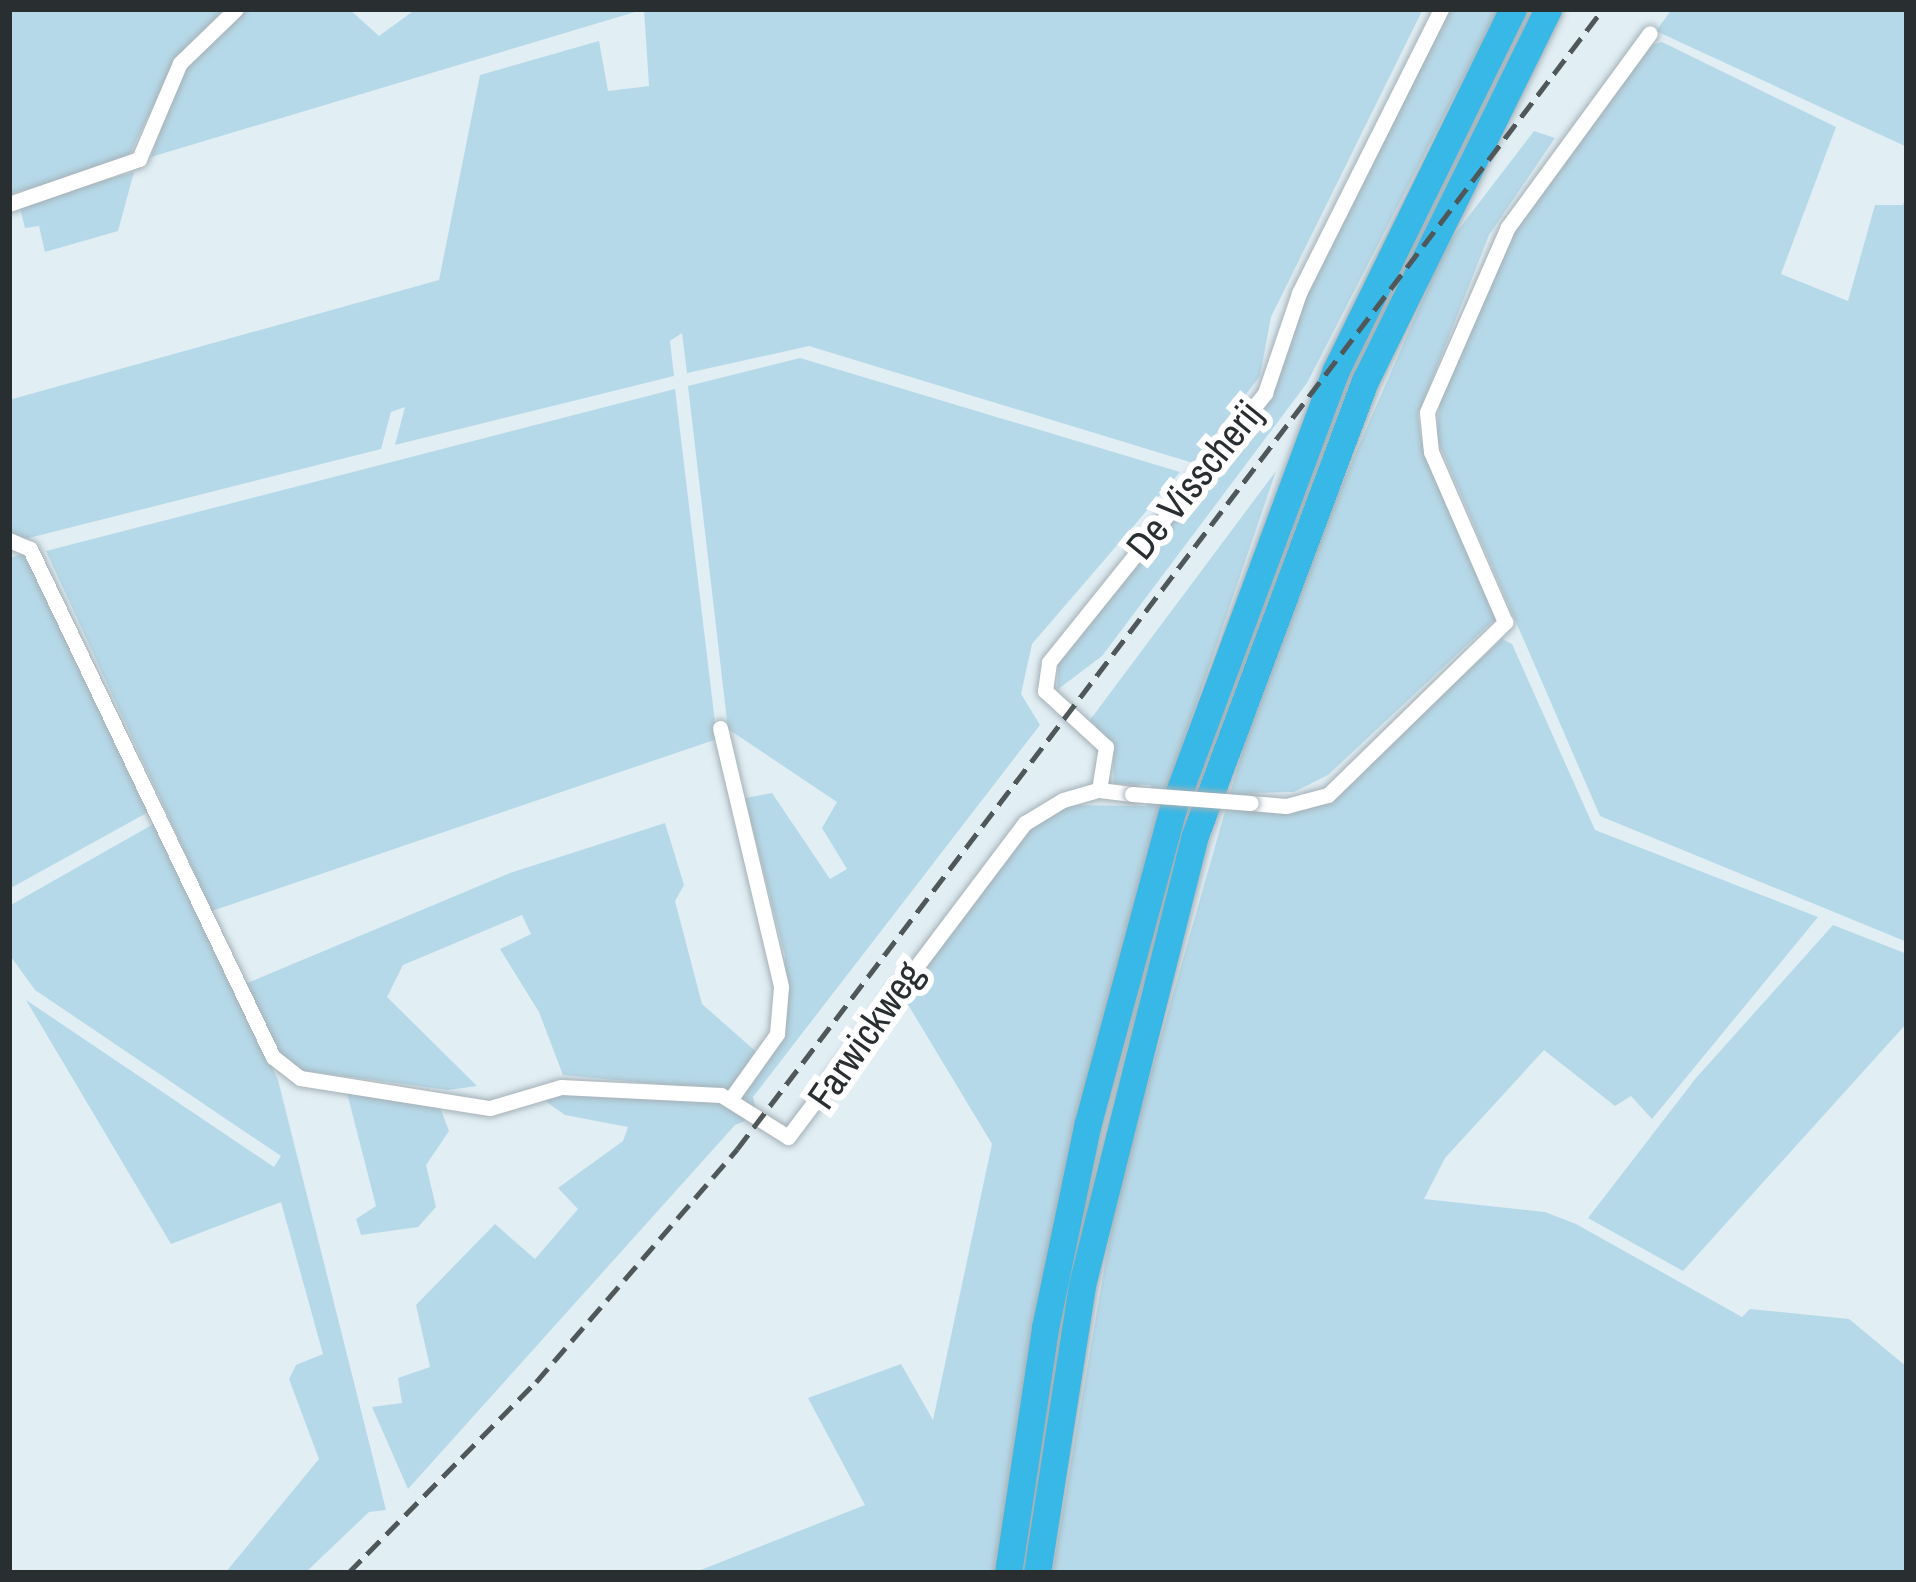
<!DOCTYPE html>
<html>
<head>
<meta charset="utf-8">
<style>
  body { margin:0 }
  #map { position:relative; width:1916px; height:1582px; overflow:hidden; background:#e1eef4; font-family:"Archivo Narrow",sans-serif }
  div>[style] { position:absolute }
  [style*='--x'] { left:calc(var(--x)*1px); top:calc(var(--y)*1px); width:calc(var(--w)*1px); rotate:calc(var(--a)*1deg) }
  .green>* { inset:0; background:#b6d9e9 }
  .roads { filter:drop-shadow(0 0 3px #a4b0b6) drop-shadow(0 0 3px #a4b0b6) }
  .street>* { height:15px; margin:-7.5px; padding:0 7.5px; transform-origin:7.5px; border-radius:7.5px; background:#fff }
  .highway>* { height:27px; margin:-13.5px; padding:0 13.5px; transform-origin:13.5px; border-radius:13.5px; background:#37b8e7 }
  .rail>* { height:4.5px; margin-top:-2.25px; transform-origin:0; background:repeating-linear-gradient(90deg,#505759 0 18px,transparent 0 27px) }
  .bridges { filter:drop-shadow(0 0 3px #a4b0b6) drop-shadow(0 0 3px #a4b0b6) }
  .street-bridge>* { height:15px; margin:-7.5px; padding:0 7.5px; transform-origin:7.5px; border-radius:7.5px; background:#fff }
  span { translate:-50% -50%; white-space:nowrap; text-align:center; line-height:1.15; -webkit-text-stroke:12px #fff; paint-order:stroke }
  .street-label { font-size:39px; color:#292e30 }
  .frame { position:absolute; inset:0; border:12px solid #292e30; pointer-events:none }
</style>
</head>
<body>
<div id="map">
  <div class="green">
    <i style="clip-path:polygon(9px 9px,224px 9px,175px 60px,126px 162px,9px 194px)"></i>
    <i style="clip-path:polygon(243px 9px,349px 9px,379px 36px,416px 9px,635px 12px,151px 157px,181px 74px)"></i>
    <i style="clip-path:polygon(644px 9px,1423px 9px,1271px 317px,1260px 376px,1193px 463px,809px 346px,687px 373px,682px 333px,670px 341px,674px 376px,395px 445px,405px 407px,391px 412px,381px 449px,9px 543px,9px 400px,439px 280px,480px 75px,599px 41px,608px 91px,649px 86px)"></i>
    <i style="clip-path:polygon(1447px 9px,1499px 9px,1307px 383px,1102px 656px,1057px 690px,1059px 656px,1271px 395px,1302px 303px)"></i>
    <i style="clip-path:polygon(1672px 9px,1907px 9px,1907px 147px,1656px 31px)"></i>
    <i style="clip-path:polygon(1662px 42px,1836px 127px,1781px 274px,1848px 301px,1875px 205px,1903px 205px,1907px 194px,1907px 942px,1600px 816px,1436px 437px,1441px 395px,1504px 242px,1649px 46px)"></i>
    <i style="clip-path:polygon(1534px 131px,1555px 138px,1489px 235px,1418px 415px,1421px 440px,1499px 615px,1328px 775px,1294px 792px,1248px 793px,1242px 811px,1306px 810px,1337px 794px,1502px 639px,1512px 644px,1595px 830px,1818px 917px,1652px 1119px,1631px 1096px,1615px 1106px,1544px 1050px,1445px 1158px,1424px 1199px,1545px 1212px,1576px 1224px,1742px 1317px,1750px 1309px,1849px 1319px,1907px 1367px,1907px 1573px,1052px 1573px,1118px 1188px,1247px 734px,1308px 562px,1433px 276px,1452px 238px)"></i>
    <i style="clip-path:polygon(134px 172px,118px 231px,45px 252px,39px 226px,25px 228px,19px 204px)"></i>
    <i style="clip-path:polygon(800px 358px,1180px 472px,1032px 644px,1021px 694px,1040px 725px,753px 1097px,756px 1110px,742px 1098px,783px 1024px,785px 956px,745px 798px,772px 793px,830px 879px,847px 869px,822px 828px,837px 802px,728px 729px,688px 386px)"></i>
    <i style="clip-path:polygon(675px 389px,717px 739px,212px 911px,46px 551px)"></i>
    <i style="clip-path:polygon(1276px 471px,1157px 819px,998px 1573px,693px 1573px,865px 1505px,808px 1398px,901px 1364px,933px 1420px,992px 1144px,901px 993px,1034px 825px,1063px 805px,1147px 806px,1151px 785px,1114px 784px,1112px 746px,1090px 720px)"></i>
    <i style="clip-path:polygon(28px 552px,152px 810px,9px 889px,9px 558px)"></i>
    <i style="clip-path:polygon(157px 822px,278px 1080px,386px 1510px,369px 1512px,305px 1573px,225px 1573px,319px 1459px,289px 1379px,296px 1365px,323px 1354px,281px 1202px,171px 1244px,26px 1000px,274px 1167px,281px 1156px,35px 990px,9px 954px,9px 906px)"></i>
    <i style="clip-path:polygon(665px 823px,684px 885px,675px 901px,702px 1004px,761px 1056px,731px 1091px,563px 1075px,539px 1012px,500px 949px,531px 934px,522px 915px,403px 965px,387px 997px,477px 1086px,448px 1090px,284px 1068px,245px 984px,510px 873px)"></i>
    <i style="clip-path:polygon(1833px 925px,1907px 954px,1907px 1023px,1683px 1271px,1588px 1218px,1696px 1078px)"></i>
    <i style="clip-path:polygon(346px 1089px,438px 1102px,449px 1131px,426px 1165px,436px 1207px,418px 1227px,361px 1235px,356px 1219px,376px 1206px)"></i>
    <i style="clip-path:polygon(531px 1091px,722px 1100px,750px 1119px,735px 1125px,408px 1489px,372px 1407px,402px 1403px,398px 1378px,430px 1367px,416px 1305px,495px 1224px,535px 1259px,578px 1209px,558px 1188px,623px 1141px,628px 1127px,565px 1115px)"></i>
  </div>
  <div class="roads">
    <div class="street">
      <i style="--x:9;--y:204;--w:138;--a:-19.1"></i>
      <i style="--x:139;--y:159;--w:104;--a:-66.9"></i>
      <i style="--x:180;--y:63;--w:78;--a:-44"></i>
      <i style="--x:9;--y:540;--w:23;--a:23"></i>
      <i style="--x:30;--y:549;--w:563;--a:64.44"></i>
      <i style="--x:273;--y:1057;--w:34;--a:38"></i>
      <i style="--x:300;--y:1078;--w:192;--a:9"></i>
      <i style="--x:490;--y:1108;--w:74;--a:-16.5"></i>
      <i style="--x:561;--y:1087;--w:160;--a:2.9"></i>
      <i style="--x:721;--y:1095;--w:79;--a:32.1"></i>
      <i style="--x:788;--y:1137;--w:393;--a:-53"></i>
      <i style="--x:1025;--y:823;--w:44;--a:-31.2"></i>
      <i style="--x:1063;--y:800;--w:37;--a:-16"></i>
      <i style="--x:1099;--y:790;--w:33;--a:7"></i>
      <i style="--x:720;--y:728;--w:266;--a:76.7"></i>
      <i style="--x:781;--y:987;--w:47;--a:94.9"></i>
      <i style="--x:777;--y:1034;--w:77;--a:125.5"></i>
      <i style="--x:1099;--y:790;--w:44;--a:-80.8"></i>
      <i style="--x:1106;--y:747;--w:83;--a:-137.4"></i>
      <i style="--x:1045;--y:691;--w:29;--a:-82"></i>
      <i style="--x:1049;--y:662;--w:345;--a:-51.2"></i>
      <i style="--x:1265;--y:393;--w:106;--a:-71.2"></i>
      <i style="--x:1299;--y:293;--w:318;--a:-63.4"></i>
      <i style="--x:1251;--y:803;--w:35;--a:5"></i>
      <i style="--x:1286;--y:806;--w:43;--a:-14.7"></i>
      <i style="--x:1328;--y:795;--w:248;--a:-44.3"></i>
      <i style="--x:1505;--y:622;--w:185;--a:-113.5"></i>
      <i style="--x:1431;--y:452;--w:40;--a:-95.7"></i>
      <i style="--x:1427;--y:412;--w:202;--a:-66.4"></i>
      <i style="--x:1508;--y:227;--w:240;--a:-53.8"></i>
    </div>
    <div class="highway">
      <i style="--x:1008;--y:1573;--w:248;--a:-81.4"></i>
      <i style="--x:1045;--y:1328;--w:209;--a:-78.2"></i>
      <i style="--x:1088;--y:1123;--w:326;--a:-74.9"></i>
      <i style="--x:1173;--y:808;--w:467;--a:-69.6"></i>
      <i style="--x:1336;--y:370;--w:402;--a:-63.9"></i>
      <i style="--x:1037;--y:1573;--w:291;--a:-81.1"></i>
      <i style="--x:1082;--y:1285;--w:461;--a:-75.9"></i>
      <i style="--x:1194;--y:838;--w:490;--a:-69.5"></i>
      <i style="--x:1366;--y:379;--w:412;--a:-63.8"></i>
    </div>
  </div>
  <div class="rail">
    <i style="--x:348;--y:1573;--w:268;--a:-45.5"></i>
    <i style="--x:536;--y:1382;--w:308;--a:-49.2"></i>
    <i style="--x:737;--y:1149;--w:1432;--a:-52.78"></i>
  </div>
  <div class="bridges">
    <div class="street-bridge">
      <i style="--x:1132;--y:794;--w:119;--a:4.3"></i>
    </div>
  </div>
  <div class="street-label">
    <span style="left:1194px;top:480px;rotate:-51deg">De Visscherij</span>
    <span style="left:865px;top:1035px;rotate:-55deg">Farwickweg</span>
  </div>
  <div class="frame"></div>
</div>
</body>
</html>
